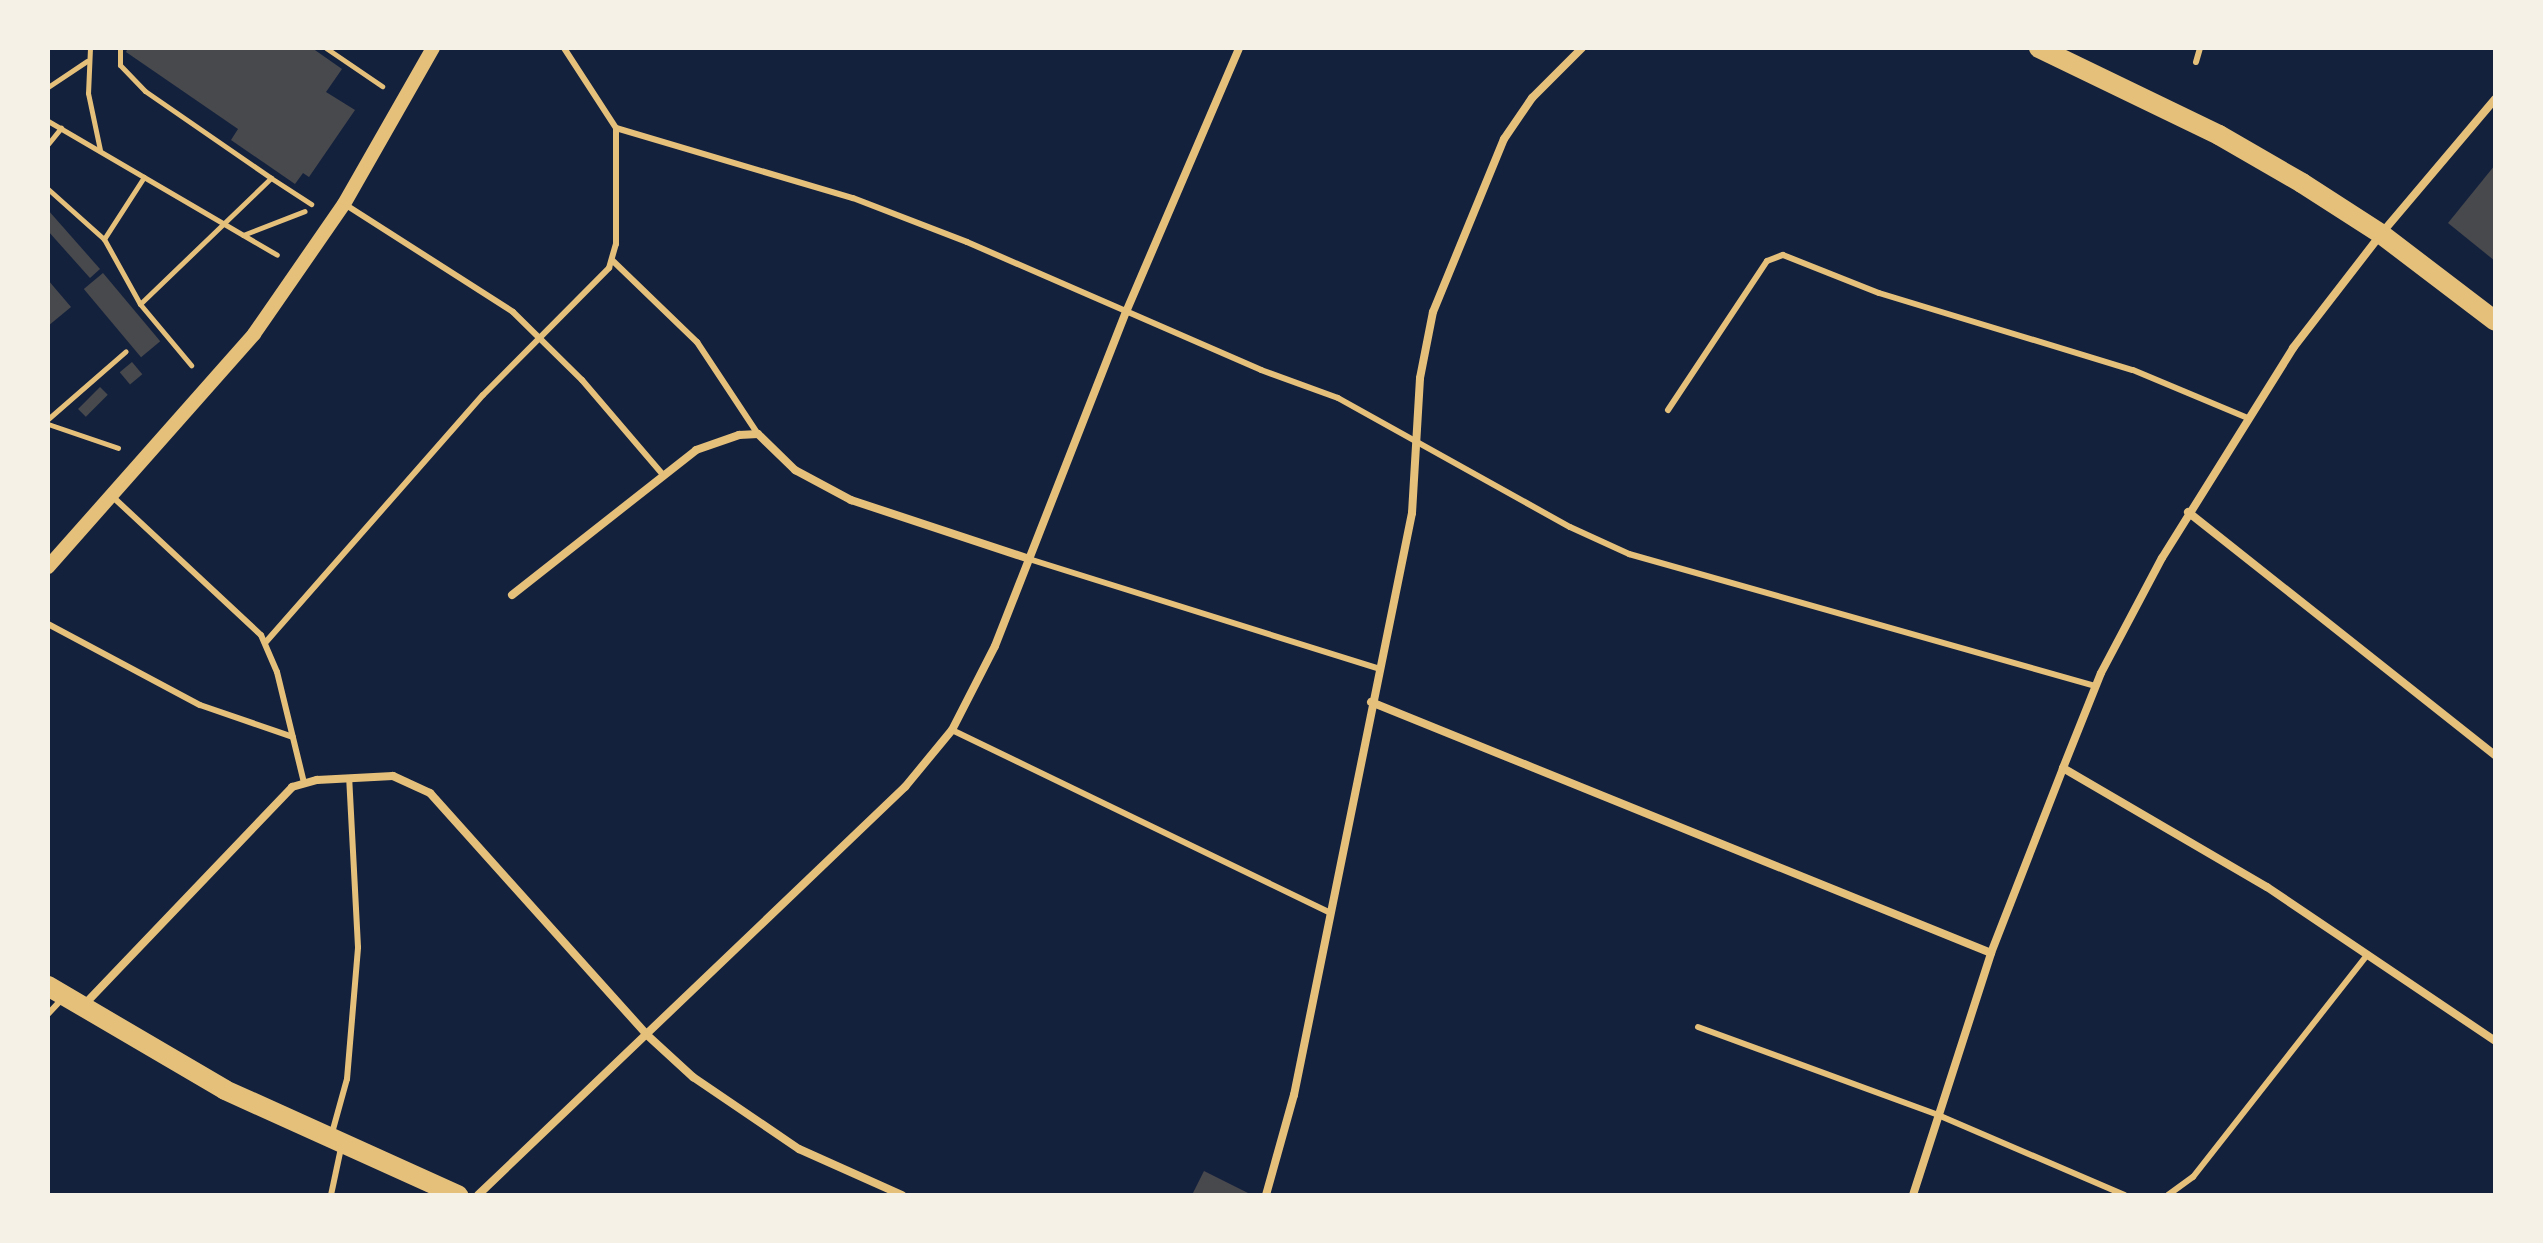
<!DOCTYPE html>
<html>
<head>
<meta charset="utf-8">
<style>
  body { margin:0 }
  #map { position:relative; width:2543px; height:1243px; overflow:hidden; background:#14213d; font-family:"Asap Condensed",sans-serif }
  div>[style] { position:absolute }
  [style*='--x'] { left:calc(var(--x)*1px); top:calc(var(--y)*1px); width:calc(var(--w)*1px); rotate:calc(var(--a)*1deg) }
  .building>* { inset:0; background:#48494c; transform-origin:0 0 }
  .path>* { height:5px; margin:-2.5px; padding:0 2.5px; transform-origin:2.5px; border-radius:2.5px; background:#e5c07b }
  .service>* { height:6px; margin:-3px; padding:0 3px; transform-origin:3px; border-radius:3px; background:#e5c07b }
  .minor>* { height:8px; margin:-4px; padding:0 4px; transform-origin:4px; border-radius:4px; background:#e5c07b }
  .tertiary>* { height:14px; margin:-7px; padding:0 7px; transform-origin:7px; border-radius:7px; background:#e5c07b }
  .primary>* { height:20px; margin:-10px; padding:0 10px; transform-origin:10px; border-radius:10px; background:#e5c07b }
  span { translate:-50% -50%; white-space:nowrap; text-align:center; line-height:1.15; -webkit-text-stroke:6px #f6f1e7; paint-order:stroke }
  .frame { position:absolute; inset:0; border:50px solid #f6f1e7; pointer-events:none }
</style>
</head>
<body>
<div id="map">
  <div class="building">
    <i style="clip-path:polygon(128px 48px,312px 48px,342px 69px,326px 92px,355px 110px,309px 177px,303px 173px,295px 184px,231px 140px,238px 129px,126px 52px)"></i>
    <i style="clip-path:polygon(2495px 165px,2495px 261px,2448px 223px)"></i>
    <i style="clip-path:polygon(48px 210px,100px 269px,90px 278px,48px 231px)"></i>
    <i style="left:103px;top:273px;width:89px;height:25px;rotate:50deg"></i>
    <i style="clip-path:polygon(48px 280px,71px 307px,48px 326px)"></i>
    <i style="left:132px;top:362px;width:16px;height:16px;rotate:50deg"></i>
    <i style="left:100px;top:387px;width:11px;height:31px;rotate:45deg"></i>
    <i style="clip-path:polygon(1204px 1171px,1252px 1195px,1192px 1195px)"></i>
  </div>
  <div class="path">
    <i style="--x:90;--y:48;--w:45;--a:92.5"></i>
    <i style="--x:88;--y:93;--w:58;--a:78.1"></i>
    <i style="--x:120;--y:48;--w:17;--a:90"></i>
    <i style="--x:120;--y:65;--w:36;--a:46"></i>
    <i style="--x:145;--y:91;--w:153;--a:34.6"></i>
    <i style="--x:326;--y:48;--w:68;--a:34.2"></i>
    <i style="--x:48;--y:87;--w:47;--a:-33.7"></i>
    <i style="--x:48;--y:121;--w:265;--a:30.3"></i>
    <i style="--x:48;--y:144;--w:21;--a:-51"></i>
    <i style="--x:144;--y:177;--w:74;--a:122.8"></i>
    <i style="--x:104;--y:239;--w:74;--a:61"></i>
    <i style="--x:140;--y:304;--w:80;--a:50.1"></i>
    <i style="--x:48;--y:189;--w:75;--a:41.8"></i>
    <i style="--x:243;--y:235;--w:66;--a:-21.2"></i>
    <i style="--x:140;--y:304;--w:182;--a:-43.9"></i>
    <i style="--x:271;--y:178;--w:48;--a:33"></i>
    <i style="--x:48;--y:419;--w:103;--a:-41.1"></i>
    <i style="--x:48;--y:424;--w:74;--a:18.9"></i>
  </div>
  <div class="service">
    <i style="--x:564;--y:48;--w:95;--a:57"></i>
    <i style="--x:616;--y:128;--w:247;--a:16.5"></i>
    <i style="--x:853;--y:198;--w:122;--a:21.1"></i>
    <i style="--x:967;--y:242;--w:321;--a:23.5"></i>
    <i style="--x:1261;--y:370;--w:82;--a:20"></i>
    <i style="--x:1338;--y:398;--w:265;--a:29.1"></i>
    <i style="--x:1570;--y:527;--w:65;--a:24.6"></i>
    <i style="--x:1629;--y:554;--w:485;--a:15.8"></i>
    <i style="--x:2196;--y:62;--w:15;--a:-74"></i>
    <i style="--x:346;--y:205;--w:198;--a:32.6"></i>
    <i style="--x:513;--y:312;--w:97;--a:44.6"></i>
    <i style="--x:582;--y:380;--w:125;--a:49.5"></i>
    <i style="--x:613;--y:261;--w:117;--a:44"></i>
    <i style="--x:697;--y:342;--w:110;--a:56.5"></i>
    <i style="--x:1668;--y:410;--w:179;--a:-56.4"></i>
    <i style="--x:1767;--y:261;--w:17;--a:-21"></i>
    <i style="--x:1783;--y:255;--w:103;--a:21.6"></i>
    <i style="--x:1879;--y:293;--w:265;--a:16.9"></i>
    <i style="--x:2133;--y:370;--w:125;--a:22.7"></i>
    <i style="--x:114;--y:498;--w:201;--a:43"></i>
    <i style="--x:261;--y:635;--w:40;--a:66.6"></i>
    <i style="--x:277;--y:672;--w:114;--a:76.3"></i>
    <i style="--x:1029;--y:559;--w:365;--a:17.4"></i>
    <i style="--x:48;--y:624;--w:172;--a:28.1"></i>
    <i style="--x:200;--y:705;--w:98;--a:19"></i>
    <i style="--x:265;--y:643;--w:330;--a:-48.7"></i>
    <i style="--x:483;--y:395;--w:179;--a:-45.2"></i>
    <i style="--x:609;--y:268;--w:25;--a:-74"></i>
    <i style="--x:616;--y:244;--w:116;--a:-90"></i>
    <i style="--x:952;--y:730;--w:420;--a:25.8"></i>
    <i style="--x:48;--y:1014;--w:21;--a:-47"></i>
    <i style="--x:1698;--y:1027;--w:256;--a:20.1"></i>
    <i style="--x:1938;--y:1115;--w:203;--a:23.2"></i>
    <i style="--x:332;--y:1133;--w:56;--a:-74.5"></i>
    <i style="--x:347;--y:1079;--w:132;--a:-85.2"></i>
    <i style="--x:358;--y:947;--w:169;--a:-93"></i>
    <i style="--x:331;--y:1195;--w:48;--a:-78"></i>
    <i style="--x:2168;--y:1195;--w:31;--a:-36"></i>
    <i style="--x:2193;--y:1177;--w:283;--a:-51.9"></i>
  </div>
  <div class="minor">
    <i style="--x:2188;--y:512;--w:392;--a:38.4"></i>
    <i style="--x:512;--y:595;--w:234;--a:-38.2"></i>
    <i style="--x:696;--y:450;--w:46;--a:-19.2"></i>
    <i style="--x:739;--y:435;--w:19;--a:-3"></i>
    <i style="--x:758;--y:434;--w:52;--a:44.2"></i>
    <i style="--x:795;--y:470;--w:64;--a:28.2"></i>
    <i style="--x:851;--y:500;--w:188;--a:18.3"></i>
    <i style="--x:1371;--y:702;--w:669;--a:22.04"></i>
    <i style="--x:2063;--y:768;--w:236;--a:30.3"></i>
    <i style="--x:2267;--y:887;--w:275;--a:34"></i>
    <i style="--x:83;--y:1006;--w:303;--a:-46.3"></i>
    <i style="--x:292;--y:787;--w:26;--a:-16"></i>
    <i style="--x:317;--y:780;--w:76;--a:-3"></i>
    <i style="--x:393;--y:776;--w:41;--a:24.7"></i>
    <i style="--x:430;--y:793;--w:324;--a:48.1"></i>
    <i style="--x:646;--y:1034;--w:64;--a:42.5"></i>
    <i style="--x:693;--y:1077;--w:128;--a:34.2"></i>
    <i style="--x:799;--y:1149;--w:113;--a:24.1"></i>
    <i style="--x:478;--y:1195;--w:591;--a:-43.7"></i>
    <i style="--x:905;--y:787;--w:74;--a:-50.5"></i>
    <i style="--x:952;--y:730;--w:94;--a:-62.9"></i>
    <i style="--x:995;--y:646;--w:359;--a:-68.6"></i>
    <i style="--x:1126;--y:312;--w:287;--a:-66.8"></i>
    <i style="--x:1266;--y:1195;--w:104;--a:-74.4"></i>
    <i style="--x:1294;--y:1095;--w:594;--a:-78.54"></i>
    <i style="--x:1412;--y:513;--w:135;--a:-86.6"></i>
    <i style="--x:1420;--y:378;--w:67;--a:-78.9"></i>
    <i style="--x:1433;--y:312;--w:187;--a:-67.7"></i>
    <i style="--x:1504;--y:139;--w:50;--a:-55.7"></i>
    <i style="--x:1532;--y:98;--w:71;--a:-45"></i>
    <i style="--x:1913;--y:1195;--w:254;--a:-72.1"></i>
    <i style="--x:1991;--y:953;--w:199;--a:-68.7"></i>
    <i style="--x:2063;--y:768;--w:102;--a:-68.2"></i>
    <i style="--x:2101;--y:673;--w:130;--a:-62.1"></i>
    <i style="--x:2162;--y:558;--w:248;--a:-58"></i>
    <i style="--x:2293;--y:348;--w:144;--a:-52.3"></i>
    <i style="--x:2381;--y:234;--w:177;--a:-49.8"></i>
  </div>
  <div class="tertiary">
    <i style="--x:48;--y:567;--w:311;--a:-48.5"></i>
    <i style="--x:254;--y:334;--w:158;--a:-55.3"></i>
    <i style="--x:344;--y:204;--w:180;--a:-60.3"></i>
  </div>
  <div class="primary">
    <i style="--x:2039;--y:48;--w:200;--a:25.8"></i>
    <i style="--x:2219;--y:135;--w:96;--a:30"></i>
    <i style="--x:2302;--y:183;--w:94;--a:32.8"></i>
    <i style="--x:2381;--y:234;--w:143;--a:37.3"></i>
    <i style="--x:48;--y:986;--w:205;--a:30.4"></i>
    <i style="--x:225;--y:1090;--w:256;--a:24.3"></i>
  </div>
  <div class="frame"></div>
</div>
</body>
</html>
